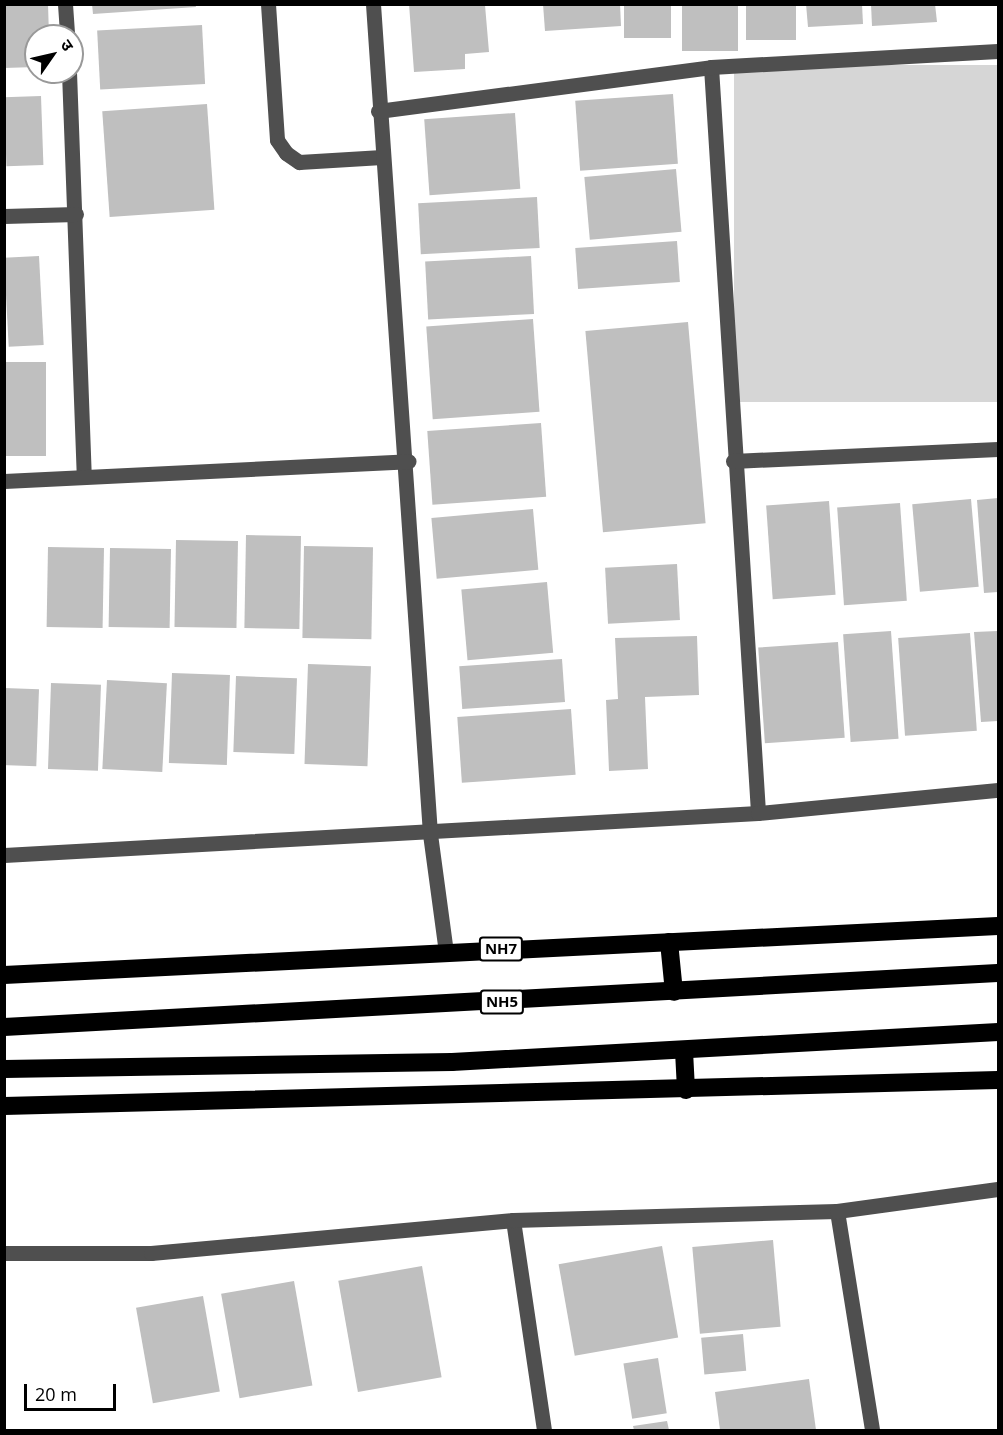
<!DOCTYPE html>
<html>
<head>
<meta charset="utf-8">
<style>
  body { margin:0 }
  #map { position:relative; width:1003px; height:1435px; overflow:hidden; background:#fff; font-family:"Open Sans","Noto Sans Devanagari",sans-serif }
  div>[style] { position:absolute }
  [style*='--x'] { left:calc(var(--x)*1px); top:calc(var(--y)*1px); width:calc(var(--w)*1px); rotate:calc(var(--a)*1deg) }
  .green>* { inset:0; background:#d6d6d6; transform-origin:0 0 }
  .building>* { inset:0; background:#bfbfbf; transform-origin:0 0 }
  .minor>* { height:15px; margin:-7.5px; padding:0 7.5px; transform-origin:7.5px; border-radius:7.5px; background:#4f4f4f }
  .highway>* { height:18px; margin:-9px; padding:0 9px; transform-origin:9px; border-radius:9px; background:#000 }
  span { translate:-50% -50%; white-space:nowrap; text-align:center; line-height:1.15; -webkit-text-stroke:5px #fff; paint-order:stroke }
  .shield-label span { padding:2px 4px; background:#fff; border:2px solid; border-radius:4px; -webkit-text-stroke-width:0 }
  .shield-label { font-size:15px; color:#000; font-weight:700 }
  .frame { position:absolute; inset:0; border:6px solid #000; pointer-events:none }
  .north { position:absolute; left:24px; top:24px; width:60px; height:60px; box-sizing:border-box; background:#fff; border:2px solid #999; border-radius:50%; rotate:56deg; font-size:16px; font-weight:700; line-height:24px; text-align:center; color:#000 }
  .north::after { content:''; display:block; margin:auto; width:21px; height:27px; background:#000; clip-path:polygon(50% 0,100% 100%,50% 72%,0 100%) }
  .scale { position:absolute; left:24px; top:1384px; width:92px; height:27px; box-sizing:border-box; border:3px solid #000; border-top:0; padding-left:8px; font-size:18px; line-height:21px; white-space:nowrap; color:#000; -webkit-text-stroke:4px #fff; paint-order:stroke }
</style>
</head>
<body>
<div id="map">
  <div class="green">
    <i style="left:998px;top:65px;width:337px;height:264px;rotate:90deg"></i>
  </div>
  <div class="building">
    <i style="clip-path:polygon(4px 4px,48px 4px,49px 36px,36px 36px,36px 67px,4px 68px)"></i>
    <i style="clip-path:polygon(92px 4px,195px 4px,196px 7px,93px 14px)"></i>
    <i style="clip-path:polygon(409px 4px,485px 5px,489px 52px,465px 54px,465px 69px,414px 72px)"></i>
    <i style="clip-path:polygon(543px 4px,620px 4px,621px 26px,545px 31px)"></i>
    <i style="left:624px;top:4px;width:47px;height:34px"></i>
    <i style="left:682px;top:4px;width:56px;height:47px"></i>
    <i style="left:746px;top:4px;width:50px;height:36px"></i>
    <i style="clip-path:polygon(806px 4px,862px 4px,863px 24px,808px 27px)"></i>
    <i style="clip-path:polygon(871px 4px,935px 4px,937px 22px,872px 26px)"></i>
    <i style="left:202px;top:25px;width:59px;height:105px;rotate:87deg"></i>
    <i style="left:673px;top:94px;width:70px;height:98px;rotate:86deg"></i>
    <i style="left:41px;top:96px;width:69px;height:37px;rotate:88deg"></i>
    <i style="left:207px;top:104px;width:106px;height:105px;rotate:86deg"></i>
    <i style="left:515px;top:113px;width:76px;height:91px;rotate:86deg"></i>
    <i style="left:676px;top:169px;width:63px;height:92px;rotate:85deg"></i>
    <i style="left:537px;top:197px;width:51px;height:119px;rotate:87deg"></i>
    <i style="left:677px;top:241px;width:41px;height:102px;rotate:86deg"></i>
    <i style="left:39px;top:256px;width:89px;height:35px;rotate:87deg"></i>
    <i style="left:531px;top:256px;width:58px;height:106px;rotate:87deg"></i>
    <i style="left:533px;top:319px;width:93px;height:107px;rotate:86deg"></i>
    <i style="left:688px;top:322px;width:202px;height:103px;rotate:85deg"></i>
    <i style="left:4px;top:362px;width:42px;height:94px"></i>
    <i style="left:541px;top:423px;width:74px;height:114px;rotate:86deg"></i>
    <i style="clip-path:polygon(998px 498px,998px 592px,984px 593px,977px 500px)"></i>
    <i style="left:971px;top:499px;width:88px;height:59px;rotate:85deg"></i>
    <i style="left:829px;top:501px;width:94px;height:63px;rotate:86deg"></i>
    <i style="left:900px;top:503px;width:98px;height:63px;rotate:86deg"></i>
    <i style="left:533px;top:509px;width:61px;height:102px;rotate:85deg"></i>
    <i style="left:246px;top:535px;width:55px;height:93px;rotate:1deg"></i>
    <i style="left:176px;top:540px;width:62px;height:87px;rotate:1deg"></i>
    <i style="left:304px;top:546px;width:69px;height:92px;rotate:1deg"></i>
    <i style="left:48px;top:547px;width:56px;height:80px;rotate:1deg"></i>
    <i style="left:110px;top:548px;width:61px;height:79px;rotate:1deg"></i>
    <i style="left:677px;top:564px;width:56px;height:72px;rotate:87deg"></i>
    <i style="left:547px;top:582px;width:71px;height:86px;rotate:85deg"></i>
    <i style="left:891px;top:631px;width:108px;height:48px;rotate:86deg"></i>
    <i style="clip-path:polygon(998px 631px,998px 721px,981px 722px,974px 632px)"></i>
    <i style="left:970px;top:633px;width:98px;height:72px;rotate:86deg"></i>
    <i style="clip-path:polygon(697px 636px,699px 695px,645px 697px,648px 769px,609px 771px,606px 700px,618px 699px,615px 638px)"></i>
    <i style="left:838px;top:642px;width:96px;height:80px;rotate:86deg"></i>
    <i style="left:562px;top:659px;width:43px;height:103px;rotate:86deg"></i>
    <i style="left:308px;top:664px;width:63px;height:100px;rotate:2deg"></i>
    <i style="left:172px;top:673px;width:58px;height:90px;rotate:2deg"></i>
    <i style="left:236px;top:676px;width:61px;height:76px;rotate:2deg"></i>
    <i style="left:107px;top:680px;width:60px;height:89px;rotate:3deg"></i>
    <i style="left:51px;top:683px;width:50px;height:86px;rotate:2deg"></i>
    <i style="left:4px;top:688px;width:35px;height:77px;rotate:2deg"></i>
    <i style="left:571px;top:709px;width:66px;height:114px;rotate:86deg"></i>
    <i style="left:773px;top:1240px;width:87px;height:81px;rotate:85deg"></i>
    <i style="left:662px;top:1246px;width:93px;height:105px;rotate:80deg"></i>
    <i style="left:422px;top:1266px;width:113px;height:85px;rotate:80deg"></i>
    <i style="left:294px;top:1281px;width:106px;height:74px;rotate:80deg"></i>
    <i style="left:203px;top:1296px;width:97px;height:68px;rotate:80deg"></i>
    <i style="left:743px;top:1334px;width:37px;height:42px;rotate:85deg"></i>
    <i style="left:658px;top:1358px;width:56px;height:35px;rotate:81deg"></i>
    <i style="clip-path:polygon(809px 1379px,816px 1430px,720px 1430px,715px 1392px)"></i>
    <i style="clip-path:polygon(667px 1421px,669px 1430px,634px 1430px,633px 1426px)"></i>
  </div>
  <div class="minor">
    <i style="--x:65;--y:4;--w:32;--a:86"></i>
    <i style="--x:268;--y:4;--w:136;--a:86.2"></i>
    <i style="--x:277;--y:140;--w:16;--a:55"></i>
    <i style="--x:286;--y:153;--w:16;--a:35"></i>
    <i style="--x:299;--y:162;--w:83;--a:-3.4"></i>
    <i style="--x:373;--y:4;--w:832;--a:86.07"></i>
    <i style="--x:430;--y:834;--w:119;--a:82.3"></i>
    <i style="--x:711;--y:67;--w:747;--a:86.39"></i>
    <i style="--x:69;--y:72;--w:405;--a:87.9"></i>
    <i style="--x:378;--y:111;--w:336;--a:-7.5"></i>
    <i style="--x:711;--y:67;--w:287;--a:-3.2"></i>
    <i style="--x:4;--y:216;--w:72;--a:-1.6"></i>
    <i style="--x:733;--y:461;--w:265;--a:-2.6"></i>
    <i style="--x:4;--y:481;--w:405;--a:-2.8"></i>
    <i style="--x:4;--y:855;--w:755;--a:-3.19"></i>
    <i style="--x:758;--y:813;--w:241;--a:-5.5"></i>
    <i style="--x:837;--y:1211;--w:222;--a:80.9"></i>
    <i style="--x:513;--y:1220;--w:212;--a:81.6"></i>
    <i style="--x:4;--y:1253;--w:147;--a:0"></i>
    <i style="--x:151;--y:1253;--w:364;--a:-5.2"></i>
    <i style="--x:513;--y:1220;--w:324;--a:-1.6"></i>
    <i style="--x:837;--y:1211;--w:162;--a:-7.8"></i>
  </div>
  <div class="highway">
    <i style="--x:669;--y:942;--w:50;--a:84.3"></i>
    <i style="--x:4;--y:975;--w:995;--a:-2.82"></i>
    <i style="--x:4;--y:1027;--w:995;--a:-3.11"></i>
    <i style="--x:684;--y:1051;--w:39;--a:87"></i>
    <i style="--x:4;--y:1069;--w:448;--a:-0.9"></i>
    <i style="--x:452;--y:1062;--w:547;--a:-3.14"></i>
    <i style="--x:4;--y:1106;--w:994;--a:-1.5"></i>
  </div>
  <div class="shield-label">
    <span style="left:501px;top:949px">NH7</span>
    <span style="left:502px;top:1002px">NH5</span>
  </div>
  <div class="frame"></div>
  <div class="north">उ</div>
  <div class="scale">20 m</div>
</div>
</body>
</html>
